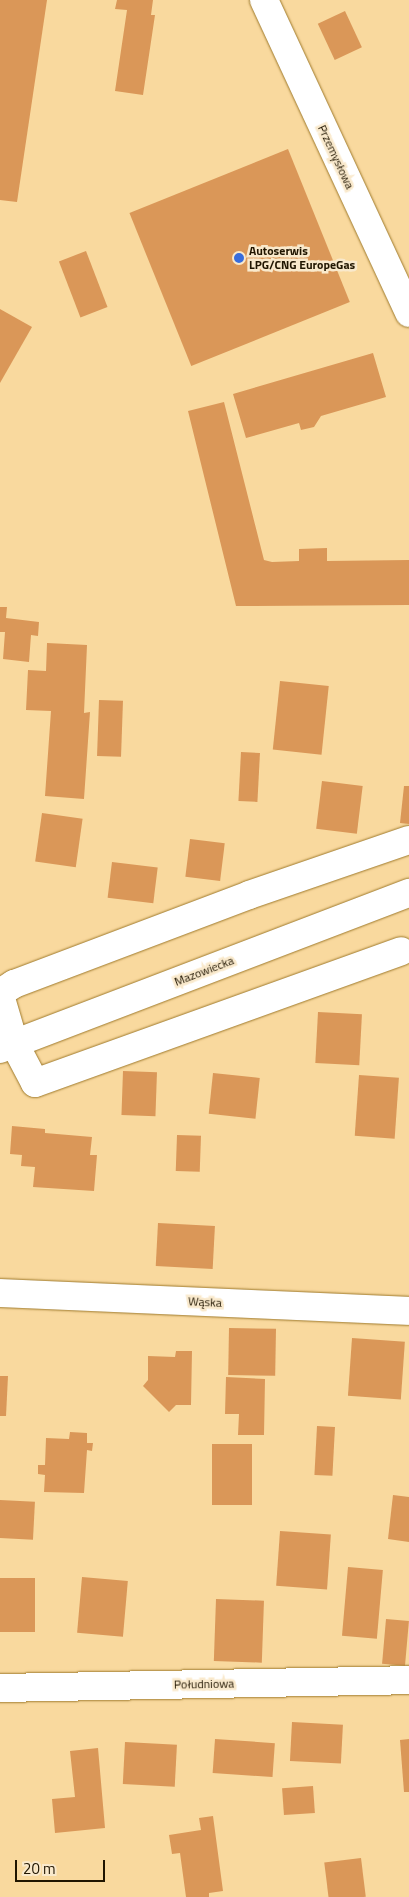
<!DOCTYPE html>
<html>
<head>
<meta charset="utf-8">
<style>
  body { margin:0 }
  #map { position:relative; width:409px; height:1897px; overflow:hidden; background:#f9d99e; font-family:"Titillium Web",sans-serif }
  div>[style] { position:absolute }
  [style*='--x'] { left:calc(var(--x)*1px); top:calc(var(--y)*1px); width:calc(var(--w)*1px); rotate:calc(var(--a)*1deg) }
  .building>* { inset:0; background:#da9758; transform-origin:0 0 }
  .roads { filter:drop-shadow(0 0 1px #9f7a2c) drop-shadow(0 0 1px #9f7a2c) }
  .street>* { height:28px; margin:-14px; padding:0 14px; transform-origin:14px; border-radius:14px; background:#fff }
  .dots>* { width:14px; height:14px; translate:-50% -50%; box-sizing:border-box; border:2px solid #f9e9cc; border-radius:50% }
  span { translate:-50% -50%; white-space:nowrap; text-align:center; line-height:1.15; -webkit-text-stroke:5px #f9e9cc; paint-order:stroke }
  .street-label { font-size:12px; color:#201500 }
  .poi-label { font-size:12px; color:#201500; font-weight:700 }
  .left { translate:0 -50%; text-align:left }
  .scale { position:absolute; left:15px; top:1860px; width:90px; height:22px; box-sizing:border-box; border:2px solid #201500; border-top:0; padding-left:6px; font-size:15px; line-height:18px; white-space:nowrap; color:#201500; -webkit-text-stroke:4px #f9e9cc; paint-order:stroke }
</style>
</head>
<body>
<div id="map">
  <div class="building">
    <i style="clip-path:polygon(0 0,47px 0,17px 202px,0 200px)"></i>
    <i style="clip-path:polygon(117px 0,153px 0,151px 15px,155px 15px,143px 95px,115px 91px,127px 10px,115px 9px)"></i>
    <i style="left:345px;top:11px;width:40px;height:30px;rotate:65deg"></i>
    <i style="left:288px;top:149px;width:165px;height:171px;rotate:68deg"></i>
    <i style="left:86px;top:251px;width:60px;height:29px;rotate:69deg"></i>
    <i style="clip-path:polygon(0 309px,32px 327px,0 383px)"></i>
    <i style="clip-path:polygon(373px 353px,386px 397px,321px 416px,314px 427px,301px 430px,299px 423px,246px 438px,233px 394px)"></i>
    <i style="clip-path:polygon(224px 402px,264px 560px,272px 562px,299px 561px,299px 549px,327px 548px,327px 561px,409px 560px,409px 605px,236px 606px,188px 411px)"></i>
    <i style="clip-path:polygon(0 607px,7px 607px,6px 618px,39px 622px,38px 636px,31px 635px,29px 662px,3px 659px,5px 632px,0 632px)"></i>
    <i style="clip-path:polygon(47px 643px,87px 645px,84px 713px,90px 712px,84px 799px,45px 796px,51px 711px,26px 710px,28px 670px,46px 671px)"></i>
    <i style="left:280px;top:681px;width:49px;height:69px;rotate:6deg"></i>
    <i style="left:99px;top:700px;width:24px;height:56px;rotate:2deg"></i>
    <i style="left:241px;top:752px;width:19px;height:49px;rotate:3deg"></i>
    <i style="left:322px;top:781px;width:41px;height:48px;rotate:7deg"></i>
    <i style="clip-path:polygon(404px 786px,409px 786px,409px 824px,400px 823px)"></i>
    <i style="left:42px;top:813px;width:41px;height:49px;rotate:8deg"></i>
    <i style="left:190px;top:839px;width:35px;height:38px;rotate:7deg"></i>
    <i style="left:112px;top:862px;width:46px;height:36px;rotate:7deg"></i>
    <i style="left:318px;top:1012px;width:44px;height:51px;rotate:3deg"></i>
    <i style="left:123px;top:1071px;width:34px;height:44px;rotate:2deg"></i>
    <i style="left:213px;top:1073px;width:47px;height:41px;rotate:6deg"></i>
    <i style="left:359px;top:1075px;width:40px;height:61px;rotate:4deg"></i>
    <i style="clip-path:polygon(12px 1126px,45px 1129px,45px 1133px,92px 1137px,90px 1155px,97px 1155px,94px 1191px,33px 1187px,35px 1167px,21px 1166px,22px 1155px,10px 1154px)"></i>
    <i style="left:177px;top:1135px;width:24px;height:36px;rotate:2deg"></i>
    <i style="left:158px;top:1223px;width:57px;height:43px;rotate:3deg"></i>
    <i style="left:229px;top:1328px;width:47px;height:47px;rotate:1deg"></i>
    <i style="left:352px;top:1338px;width:53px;height:58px;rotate:4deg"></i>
    <i style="clip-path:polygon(176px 1351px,192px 1351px,191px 1405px,176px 1405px,169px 1412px,143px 1386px,148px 1380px,148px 1356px,175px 1357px)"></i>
    <i style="clip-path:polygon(0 1376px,8px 1376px,6px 1416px,0 1416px)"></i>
    <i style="clip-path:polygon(226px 1377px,265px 1379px,264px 1435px,238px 1435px,239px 1414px,225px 1414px)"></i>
    <i style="left:317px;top:1426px;width:18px;height:49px;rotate:3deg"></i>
    <i style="clip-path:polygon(70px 1432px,87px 1433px,87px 1443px,93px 1443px,92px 1451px,87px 1450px,84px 1493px,44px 1492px,45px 1475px,38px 1474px,38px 1465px,45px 1465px,46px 1438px,69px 1439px)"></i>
    <i style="left:212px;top:1444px;width:40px;height:61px"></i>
    <i style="clip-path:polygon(393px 1495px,409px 1497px,409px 1542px,388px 1539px)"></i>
    <i style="left:0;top:1500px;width:35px;height:38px;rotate:3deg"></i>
    <i style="left:280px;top:1531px;width:51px;height:55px;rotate:4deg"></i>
    <i style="left:348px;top:1567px;width:35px;height:69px;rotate:5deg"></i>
    <i style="left:82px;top:1577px;width:46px;height:56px;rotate:5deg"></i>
    <i style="left:0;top:1578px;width:35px;height:54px"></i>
    <i style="left:216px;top:1599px;width:48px;height:62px;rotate:2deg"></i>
    <i style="left:386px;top:1619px;width:23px;height:45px;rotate:5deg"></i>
    <i style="left:292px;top:1722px;width:51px;height:39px;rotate:3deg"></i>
    <i style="left:215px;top:1739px;width:60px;height:34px;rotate:4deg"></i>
    <i style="clip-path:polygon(409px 1739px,409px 1792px,404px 1792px,400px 1740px)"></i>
    <i style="left:125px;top:1742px;width:52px;height:42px;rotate:3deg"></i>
    <i style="clip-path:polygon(98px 1748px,105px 1828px,55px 1833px,52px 1799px,75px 1797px,70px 1751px)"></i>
    <i style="left:313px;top:1786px;width:27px;height:31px;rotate:86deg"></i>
    <i style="clip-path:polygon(213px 1816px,223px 1891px,209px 1893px,209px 1897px,186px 1897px,180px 1853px,172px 1854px,169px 1835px,201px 1830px,199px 1818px)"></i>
    <i style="left:361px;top:1858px;width:39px;height:37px;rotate:83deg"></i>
  </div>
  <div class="roads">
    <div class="street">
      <i style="--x:264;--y:0;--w:345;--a:65.1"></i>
      <i style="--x:0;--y:993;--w:17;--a:-33"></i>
      <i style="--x:14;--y:984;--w:251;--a:-20.7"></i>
      <i style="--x:249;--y:895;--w:169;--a:-19"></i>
      <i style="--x:0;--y:995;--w:50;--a:73.7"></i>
      <i style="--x:14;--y:1043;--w:45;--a:62.3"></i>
      <i style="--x:35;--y:1083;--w:389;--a:-19.8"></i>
      <i style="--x:0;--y:1049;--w:438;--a:-20.9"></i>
      <i style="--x:0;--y:1293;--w:409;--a:2.5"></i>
      <i style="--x:0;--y:1688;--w:409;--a:-1.1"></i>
    </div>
  </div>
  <div class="dots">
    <i style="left:239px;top:258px;background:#386ddc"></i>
  </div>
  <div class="street-label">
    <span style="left:336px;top:157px;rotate:65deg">Przemysłowa</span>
    <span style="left:204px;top:971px;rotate:-21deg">Mazowiecka</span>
    <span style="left:205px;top:1302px;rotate:3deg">Wąska</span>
    <span style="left:204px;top:1684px;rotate:-1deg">Południowa</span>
  </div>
  <div class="poi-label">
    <span class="left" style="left:249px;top:258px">Autoserwis<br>LPG/CNG EuropeGas</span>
  </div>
  <div class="scale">20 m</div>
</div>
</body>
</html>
